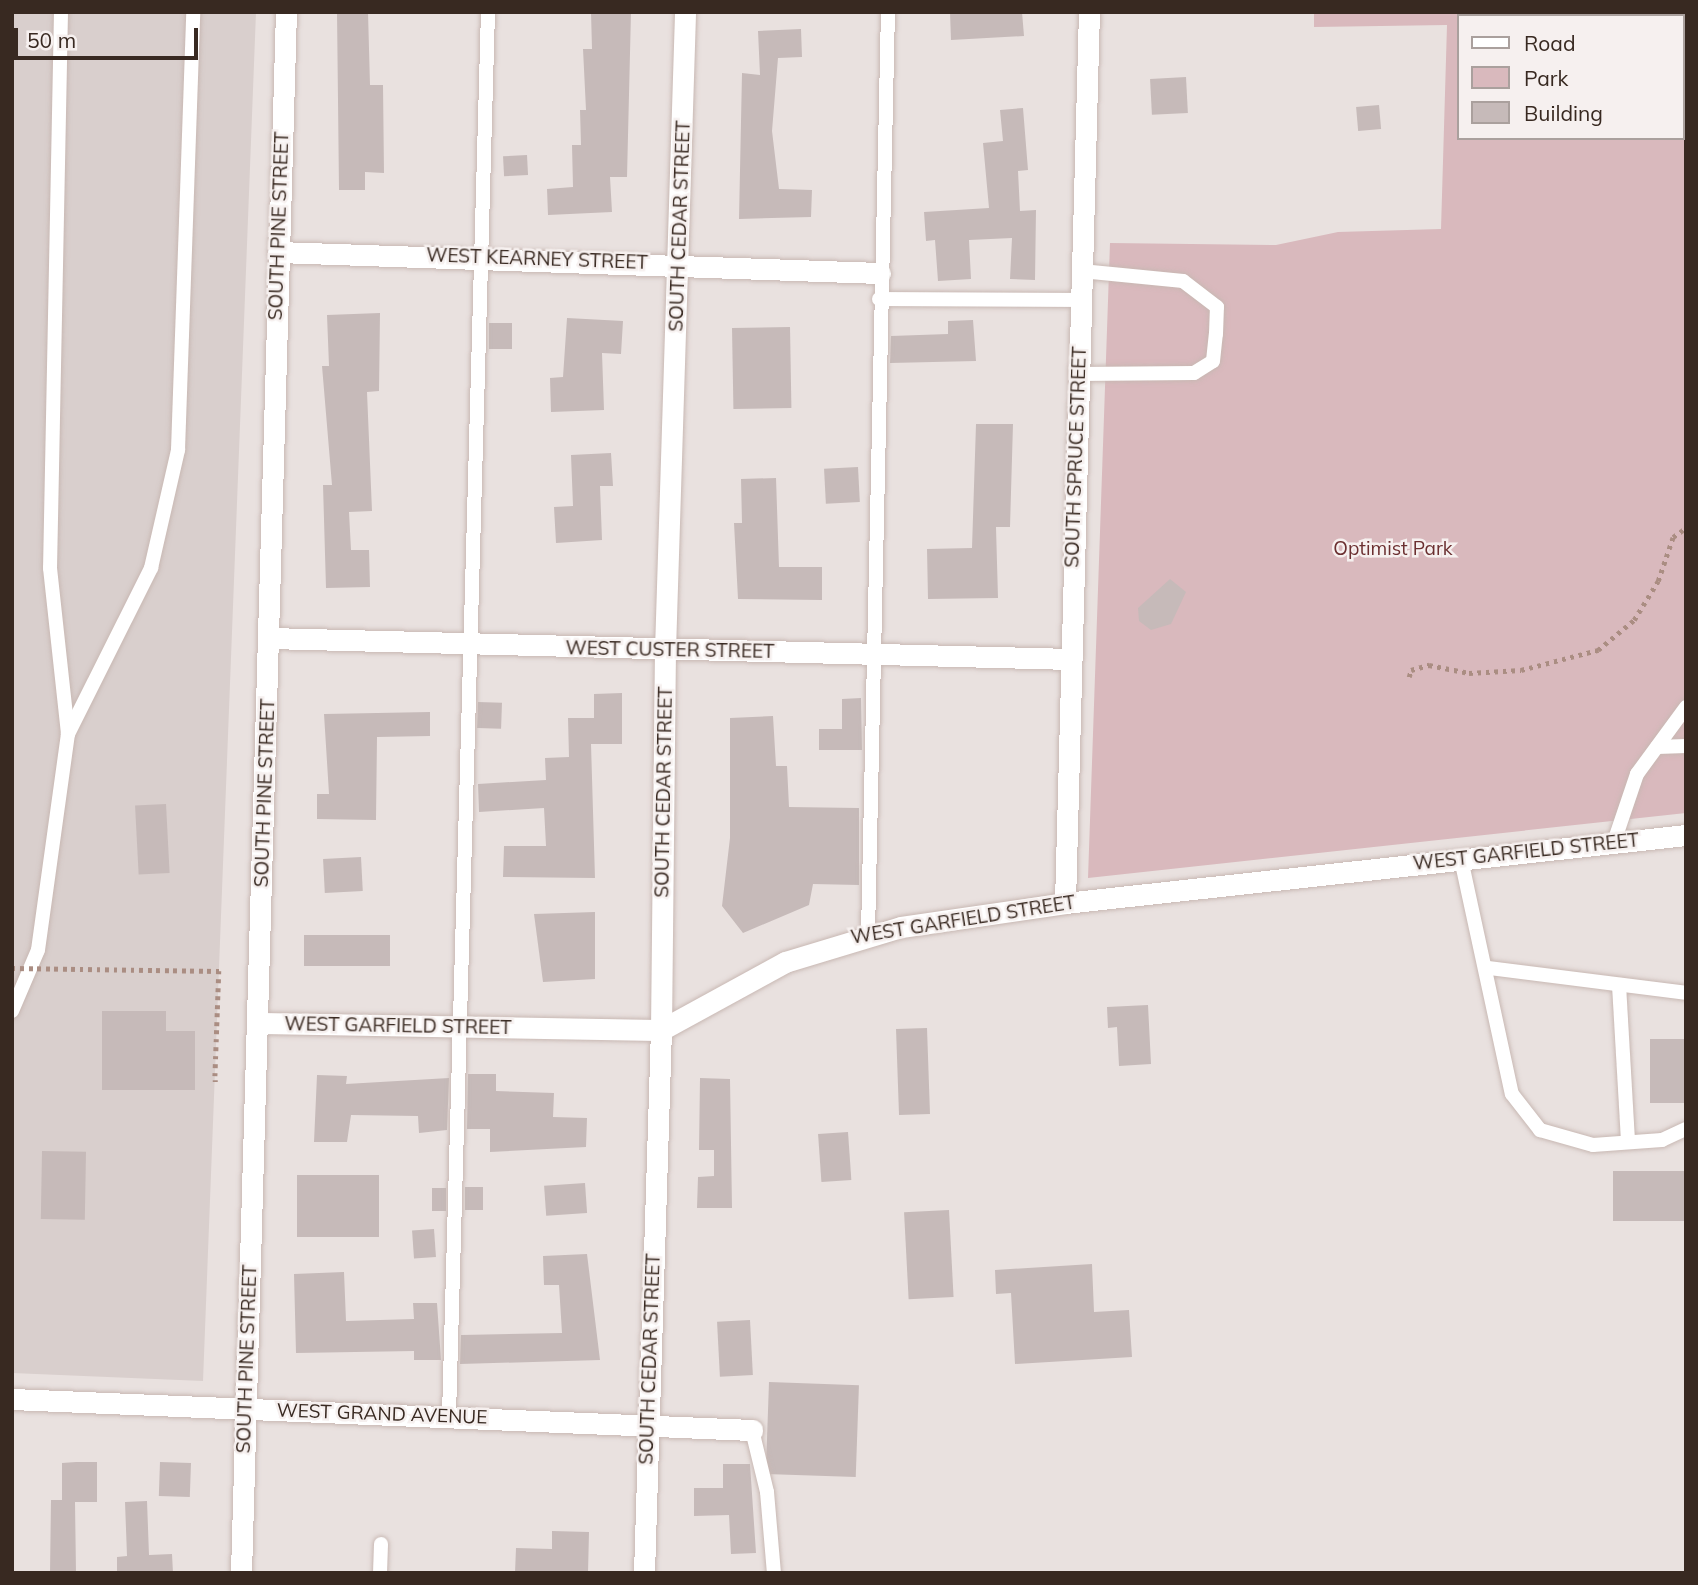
<!DOCTYPE html>
<html>
<head>
<meta charset="utf-8">
<style>
  body { margin:0 }
  #map { position:relative; width:1698px; height:1585px; overflow:hidden; background:#e9e1df; font-family:Mulish,sans-serif }
  div>[style] { position:absolute }
  [style*='--x'] { left:calc(var(--x)*1px); top:calc(var(--y)*1px); width:calc(var(--w)*1px); rotate:calc(var(--a)*1deg) }
  .built>* { inset:0; background:#d9cfcd }
  .green>* { inset:0; background:#d9b9bd }
  .building>* { inset:0; background:#c6bab9; transform-origin:0 0 }
  .path>* { height:4.5px; margin-top:-2.25px; transform-origin:0; background:repeating-linear-gradient(90deg,#aa8d82 0 3.5px,transparent 0 8.5px) }
  .roads { filter:drop-shadow(0 0 2px #c8b8b3) drop-shadow(0 0 2px #c8b8b3) }
  .lane>* { height:14px; margin:-7px; padding:0 7px; transform-origin:7px; border-radius:7px; background:#fff }
  .street>* { height:21px; margin:-10.5px; padding:0 10.5px; transform-origin:10.5px; border-radius:10.5px; background:#fff }
  .secondary>* { height:21px; margin:-10.5px; padding:0 10.5px; transform-origin:10.5px; border-radius:10.5px; background:#fff }
  .path-bridge>* { height:4.5px; margin-top:-2.25px; transform-origin:0; background:repeating-linear-gradient(90deg,#aa8d82 0 3.5px,transparent 0 8.5px) }
  span { translate:-50% -50%; white-space:nowrap; text-align:center; line-height:1.15; -webkit-text-stroke:5px #f6f0ef; paint-order:stroke }
  .street-label { font-size:19px; color:#382921 }
  .park-label { font-size:19px; color:#6b2f30 }
  .frame { position:absolute; inset:0; border:14px solid #382921; pointer-events:none }
  .legend { position:absolute; left:1457px; top:14px; width:228px; height:126px; box-sizing:border-box; background:#f6f0ef; border:2px solid #aaa09d; margin:0; padding:9px 12px; list-style:none; font-size:21px; color:#382921 }
  .legend li { display:flex; align-items:center; gap:14px; height:35px }
  .legend b { width:35px; border:2px solid #aaa09d }
  .scale { position:absolute; left:14px; top:28px; width:184px; height:32px; box-sizing:border-box; border:4px solid #382921; border-top:0; padding-left:9px; font-size:21px; line-height:24px; white-space:nowrap; color:#382921; -webkit-text-stroke:5px #f6f0ef; paint-order:stroke }
</style>
</head>
<body>
<div id="map">
  <div class="built">
    <i style="clip-path:polygon(12px 12px,256px 12px,203px 1381px,12px 1373px)"></i>
  </div>
  <div class="green">
    <i style="clip-path:polygon(evenodd,1314px 12px,1686px 12px,1686px 813px,1088px 878px,1110px 243px,1276px 245px,1338px 232px,1441px 229px,1447px 25px,1314px 27px,1314px 12px,1458px 16px,1682px 16px,1682px 138px,1458px 138px,1458px 16px)"></i>
  </div>
  <div class="building">
    <i style="clip-path:polygon(337px 12px,368px 12px,370px 85px,383px 85px,384px 173px,365px 172px,365px 190px,339px 190px)"></i>
    <i style="clip-path:polygon(591px 12px,631px 12px,627px 177px,610px 177px,612px 212px,548px 215px,547px 189px,573px 187px,572px 145px,581px 145px,580px 110px,586px 110px,583px 49px,592px 49px)"></i>
    <i style="clip-path:polygon(950px 12px,1022px 12px,1024px 36px,951px 40px)"></i>
    <i style="clip-path:polygon(801px 29px,802px 57px,778px 58px,772px 131px,779px 189px,812px 190px,811px 217px,739px 219px,742px 73px,760px 75px,758px 31px)"></i>
    <i style="left:1186px;top:77px;width:36px;height:36px;rotate:87deg"></i>
    <i style="left:1379px;top:105px;width:24px;height:23px;rotate:85deg"></i>
    <i style="clip-path:polygon(1023px 108px,1028px 170px,1018px 171px,1020px 211px,1036px 210px,1035px 280px,1010px 279px,1012px 238px,969px 240px,971px 279px,938px 281px,935px 240px,926px 241px,924px 212px,989px 208px,983px 143px,1003px 141px,1000px 110px)"></i>
    <i style="left:527px;top:155px;width:20px;height:24px;rotate:87deg"></i>
    <i style="clip-path:polygon(380px 313px,379px 391px,367px 392px,372px 511px,349px 512px,351px 550px,369px 550px,370px 587px,326px 588px,323px 485px,332px 485px,322px 366px,329px 366px,327px 315px)"></i>
    <i style="clip-path:polygon(567px 318px,623px 321px,621px 354px,602px 353px,604px 410px,551px 412px,550px 378px,563px 377px)"></i>
    <i style="clip-path:polygon(973px 320px,976px 361px,890px 363px,891px 336px,948px 334px,948px 321px)"></i>
    <i style="left:489px;top:323px;width:23px;height:26px"></i>
    <i style="left:790px;top:327px;width:81px;height:58px;rotate:89deg"></i>
    <i style="clip-path:polygon(976px 424px,1013px 424px,1010px 527px,996px 527px,998px 598px,928px 599px,927px 549px,972px 548px)"></i>
    <i style="clip-path:polygon(611px 453px,613px 486px,600px 486px,602px 540px,556px 543px,554px 507px,573px 506px,571px 455px)"></i>
    <i style="left:858px;top:467px;width:35px;height:34px;rotate:87deg"></i>
    <i style="clip-path:polygon(776px 478px,779px 567px,822px 567px,822px 600px,738px 599px,734px 523px,742px 523px,741px 479px)"></i>
    <i style="clip-path:polygon(1170px 579px,1186px 592px,1171px 624px,1151px 630px,1139px 621px,1138px 608px)"></i>
    <i style="clip-path:polygon(622px 693px,622px 744px,591px 744px,595px 878px,503px 877px,504px 846px,546px 846px,544px 808px,479px 812px,478px 784px,546px 780px,545px 758px,569px 757px,568px 718px,594px 718px,594px 694px)"></i>
    <i style="clip-path:polygon(861px 698px,862px 750px,819px 750px,819px 729px,842px 729px,842px 699px)"></i>
    <i style="left:478px;top:702px;width:24px;height:26px;rotate:2deg"></i>
    <i style="clip-path:polygon(430px 712px,430px 736px,377px 737px,376px 820px,317px 819px,317px 794px,329px 794px,324px 714px)"></i>
    <i style="clip-path:polygon(773px 716px,776px 766px,787px 766px,789px 807px,859px 808px,859px 885px,813px 884px,809px 905px,743px 933px,722px 906px,730px 838px,730px 718px)"></i>
    <i style="left:166px;top:804px;width:69px;height:31px;rotate:87deg"></i>
    <i style="left:361px;top:857px;width:34px;height:38px;rotate:87deg"></i>
    <i style="clip-path:polygon(595px 912px,595px 979px,543px 982px,534px 914px)"></i>
    <i style="left:390px;top:935px;width:31px;height:86px;rotate:90deg"></i>
    <i style="clip-path:polygon(1148px 1005px,1151px 1064px,1119px 1066px,1117px 1027px,1108px 1028px,1107px 1007px)"></i>
    <i style="clip-path:polygon(102px 1011px,166px 1011px,166px 1031px,195px 1031px,195px 1090px,102px 1090px)"></i>
    <i style="left:927px;top:1028px;width:86px;height:31px;rotate:88deg"></i>
    <i style="left:1686px;top:1039px;width:64px;height:36px;rotate:90deg"></i>
    <i style="clip-path:polygon(468px 1074px,496px 1074px,496px 1091px,554px 1093px,553px 1117px,587px 1118px,586px 1147px,490px 1152px,490px 1129px,467px 1129px)"></i>
    <i style="clip-path:polygon(317px 1075px,347px 1076px,346px 1084px,449px 1078px,447px 1130px,419px 1133px,418px 1116px,351px 1115px,347px 1142px,314px 1142px)"></i>
    <i style="clip-path:polygon(700px 1078px,730px 1079px,732px 1208px,697px 1208px,698px 1177px,714px 1176px,714px 1150px,699px 1150px)"></i>
    <i style="left:848px;top:1132px;width:48px;height:30px;rotate:86deg"></i>
    <i style="left:42px;top:1151px;width:44px;height:68px;rotate:1deg"></i>
    <i style="left:1686px;top:1171px;width:50px;height:73px;rotate:90deg"></i>
    <i style="left:379px;top:1175px;width:62px;height:82px;rotate:90deg"></i>
    <i style="left:585px;top:1183px;width:30px;height:41px;rotate:86deg"></i>
    <i style="left:483px;top:1187px;width:23px;height:18px;rotate:90deg"></i>
    <i style="left:432px;top:1188px;width:14px;height:23px"></i>
    <i style="left:949px;top:1210px;width:87px;height:45px;rotate:87deg"></i>
    <i style="left:434px;top:1229px;width:28px;height:22px;rotate:86deg"></i>
    <i style="clip-path:polygon(587px 1254px,600px 1360px,460px 1364px,461px 1335px,562px 1333px,559px 1285px,544px 1285px,543px 1256px)"></i>
    <i style="clip-path:polygon(1092px 1264px,1094px 1312px,1129px 1310px,1132px 1357px,1015px 1364px,1011px 1293px,996px 1294px,995px 1270px)"></i>
    <i style="clip-path:polygon(344px 1272px,346px 1321px,414px 1319px,413px 1303px,437px 1303px,441px 1360px,414px 1360px,414px 1351px,296px 1353px,294px 1274px)"></i>
    <i style="left:750px;top:1320px;width:55px;height:33px;rotate:87deg"></i>
    <i style="left:769px;top:1382px;width:90px;height:92px;rotate:2deg"></i>
    <i style="clip-path:polygon(76px 1462px,97px 1462px,97px 1502px,75px 1502px,76px 1573px,50px 1573px,51px 1500px,62px 1500px,62px 1463px)"></i>
    <i style="left:160px;top:1462px;width:31px;height:34px;rotate:2deg"></i>
    <i style="clip-path:polygon(723px 1464px,750px 1464px,756px 1553px,731px 1554px,729px 1515px,694px 1516px,694px 1488px,723px 1488px)"></i>
    <i style="clip-path:polygon(147px 1501px,149px 1555px,172px 1554px,173px 1573px,117px 1573px,117px 1557px,127px 1556px,125px 1502px)"></i>
    <i style="clip-path:polygon(552px 1531px,589px 1532px,588px 1573px,515px 1573px,516px 1548px,552px 1549px)"></i>
  </div>
  <div class="path">
    <i style="--x:1641;--y:12;--w:4;--a:63"></i>
    <i style="--x:1682;--y:62;--w:6;--a:45"></i>
    <i style="--x:1409;--y:677;--w:7;--a:-74"></i>
    <i style="--x:1411;--y:670;--w:19;--a:-16"></i>
    <i style="--x:1429;--y:665;--w:41;--a:11.3"></i>
    <i style="--x:1469;--y:673;--w:52;--a:-3.3"></i>
    <i style="--x:1521;--y:670;--w:80;--a:-14.6"></i>
    <i style="--x:1598;--y:650;--w:47;--a:-39.8"></i>
    <i style="--x:1634;--y:620;--w:46;--a:-58.4"></i>
    <i style="--x:1658;--y:581;--w:46;--a:-71.2"></i>
    <i style="--x:1673;--y:537;--w:16;--a:-35"></i>
    <i style="--x:215;--y:1082;--w:2;--a:-90"></i>
  </div>
  <div class="roads">
    <div class="lane">
      <i style="--x:61;--y:12;--w:556;--a:91.13"></i>
      <i style="--x:50;--y:568;--w:167;--a:83.8"></i>
      <i style="--x:879;--y:299;--w:202;--a:0.3"></i>
      <i style="--x:1079;--y:374;--w:115;--a:-0.5"></i>
      <i style="--x:1194;--y:373;--w:22;--a:-32"></i>
      <i style="--x:1213;--y:361;--w:27;--a:-84"></i>
      <i style="--x:1216;--y:334;--w:27;--a:-88"></i>
      <i style="--x:1217;--y:307;--w:43;--a:-142.6"></i>
      <i style="--x:1183;--y:281;--w:102;--a:-174.4"></i>
      <i style="--x:1657;--y:747;--w:29;--a:-2"></i>
      <i style="--x:1614;--y:842;--w:72;--a:-71.3"></i>
      <i style="--x:1637;--y:774;--w:83;--a:-53.8"></i>
      <i style="--x:1461;--y:859;--w:240;--a:77.8"></i>
      <i style="--x:1512;--y:1094;--w:46;--a:52.1"></i>
      <i style="--x:1540;--y:1130;--w:55;--a:15.8"></i>
      <i style="--x:1593;--y:1145;--w:69;--a:-4.1"></i>
      <i style="--x:1662;--y:1140;--w:26;--a:-25"></i>
      <i style="--x:868;--y:934;--w:922;--a:-88.76"></i>
      <i style="--x:1489;--y:968;--w:199;--a:7.2"></i>
      <i style="--x:1619;--y:985;--w:157;--a:86.7"></i>
      <i style="--x:12;--y:1011;--w:66;--a:-66.9"></i>
      <i style="--x:38;--y:950;--w:218;--a:-82.1"></i>
      <i style="--x:68;--y:734;--w:186;--a:-63.4"></i>
      <i style="--x:151;--y:568;--w:121;--a:-77.1"></i>
      <i style="--x:178;--y:450;--w:438;--a:-88"></i>
      <i style="--x:449;--y:1416;--w:1405;--a:-88.41"></i>
      <i style="--x:752;--y:1430;--w:64;--a:76.4"></i>
      <i style="--x:767;--y:1492;--w:81;--a:85.1"></i>
      <i style="--x:380;--y:1573;--w:29;--a:-88"></i>
    </div>
    <div class="street">
      <i style="--x:278;--y:252;--w:602;--a:2"></i>
      <i style="--x:269;--y:638;--w:802;--a:1.5"></i>
      <i style="--x:1065;--y:903;--w:891;--a:-88.46"></i>
      <i style="--x:258;--y:1023;--w:403;--a:1"></i>
      <i style="--x:661;--y:1030;--w:380;--a:-89.4"></i>
      <i style="--x:665;--y:650;--w:638;--a:-88.2"></i>
      <i style="--x:12;--y:1399;--w:741;--a:2.4"></i>
      <i style="--x:241;--y:1573;--w:1562;--a:-88.35"></i>
    </div>
    <div class="secondary">
      <i style="--x:644;--y:1573;--w:543;--a:-88.21"></i>
      <i style="--x:661;--y:1030;--w:141;--a:-28.7"></i>
      <i style="--x:785;--y:962;--w:121;--a:-16.8"></i>
      <i style="--x:901;--y:927;--w:166;--a:-8.3"></i>
      <i style="--x:1065;--y:903;--w:625;--a:-6.25"></i>
    </div>
  </div>
  <div class="path-bridge">
    <i style="--x:12;--y:968;--w:207;--a:0.8"></i>
    <i style="--x:219;--y:971;--w:109;--a:92.1"></i>
  </div>
  <div class="street-label">
    <span style="left:279px;top:226px;rotate:-88deg">SOUTH PINE STREET</span>
    <span style="left:680px;top:226px;rotate:-88deg">SOUTH CEDAR STREET</span>
    <span style="left:537px;top:259px;rotate:2deg">WEST KEARNEY STREET</span>
    <span style="left:1076px;top:457px;rotate:-88deg">SOUTH SPRUCE STREET</span>
    <span style="left:670px;top:650px;rotate:1deg">WEST CUSTER STREET</span>
    <span style="left:664px;top:792px;rotate:-89deg">SOUTH CEDAR STREET</span>
    <span style="left:265px;top:793px;rotate:-88deg">SOUTH PINE STREET</span>
    <span style="left:1526px;top:852px;rotate:-6deg">WEST GARFIELD STREET</span>
    <span style="left:963px;top:920px;rotate:-9deg">WEST GARFIELD STREET</span>
    <span style="left:398px;top:1026px;rotate:1deg">WEST GARFIELD STREET</span>
    <span style="left:247px;top:1359px;rotate:-88deg">SOUTH PINE STREET</span>
    <span style="left:650px;top:1359px;rotate:-88deg">SOUTH CEDAR STREET</span>
    <span style="left:382px;top:1414px;rotate:2deg">WEST GRAND AVENUE</span>
  </div>
  <div class="park-label">
    <span style="left:1393px;top:549px">Optimist Park</span>
  </div>
  <div class="frame"></div>
  <ul class="legend">
  <li><b style="height:9px;background:#fff"></b>Road</li>
  <li><b style="height:19px;background:#d9b9bd"></b>Park</li>
  <li><b style="height:19px;background:#c6bab9"></b>Building</li>
  </ul>
  <div class="scale">50 m</div>
</div>
</body>
</html>
